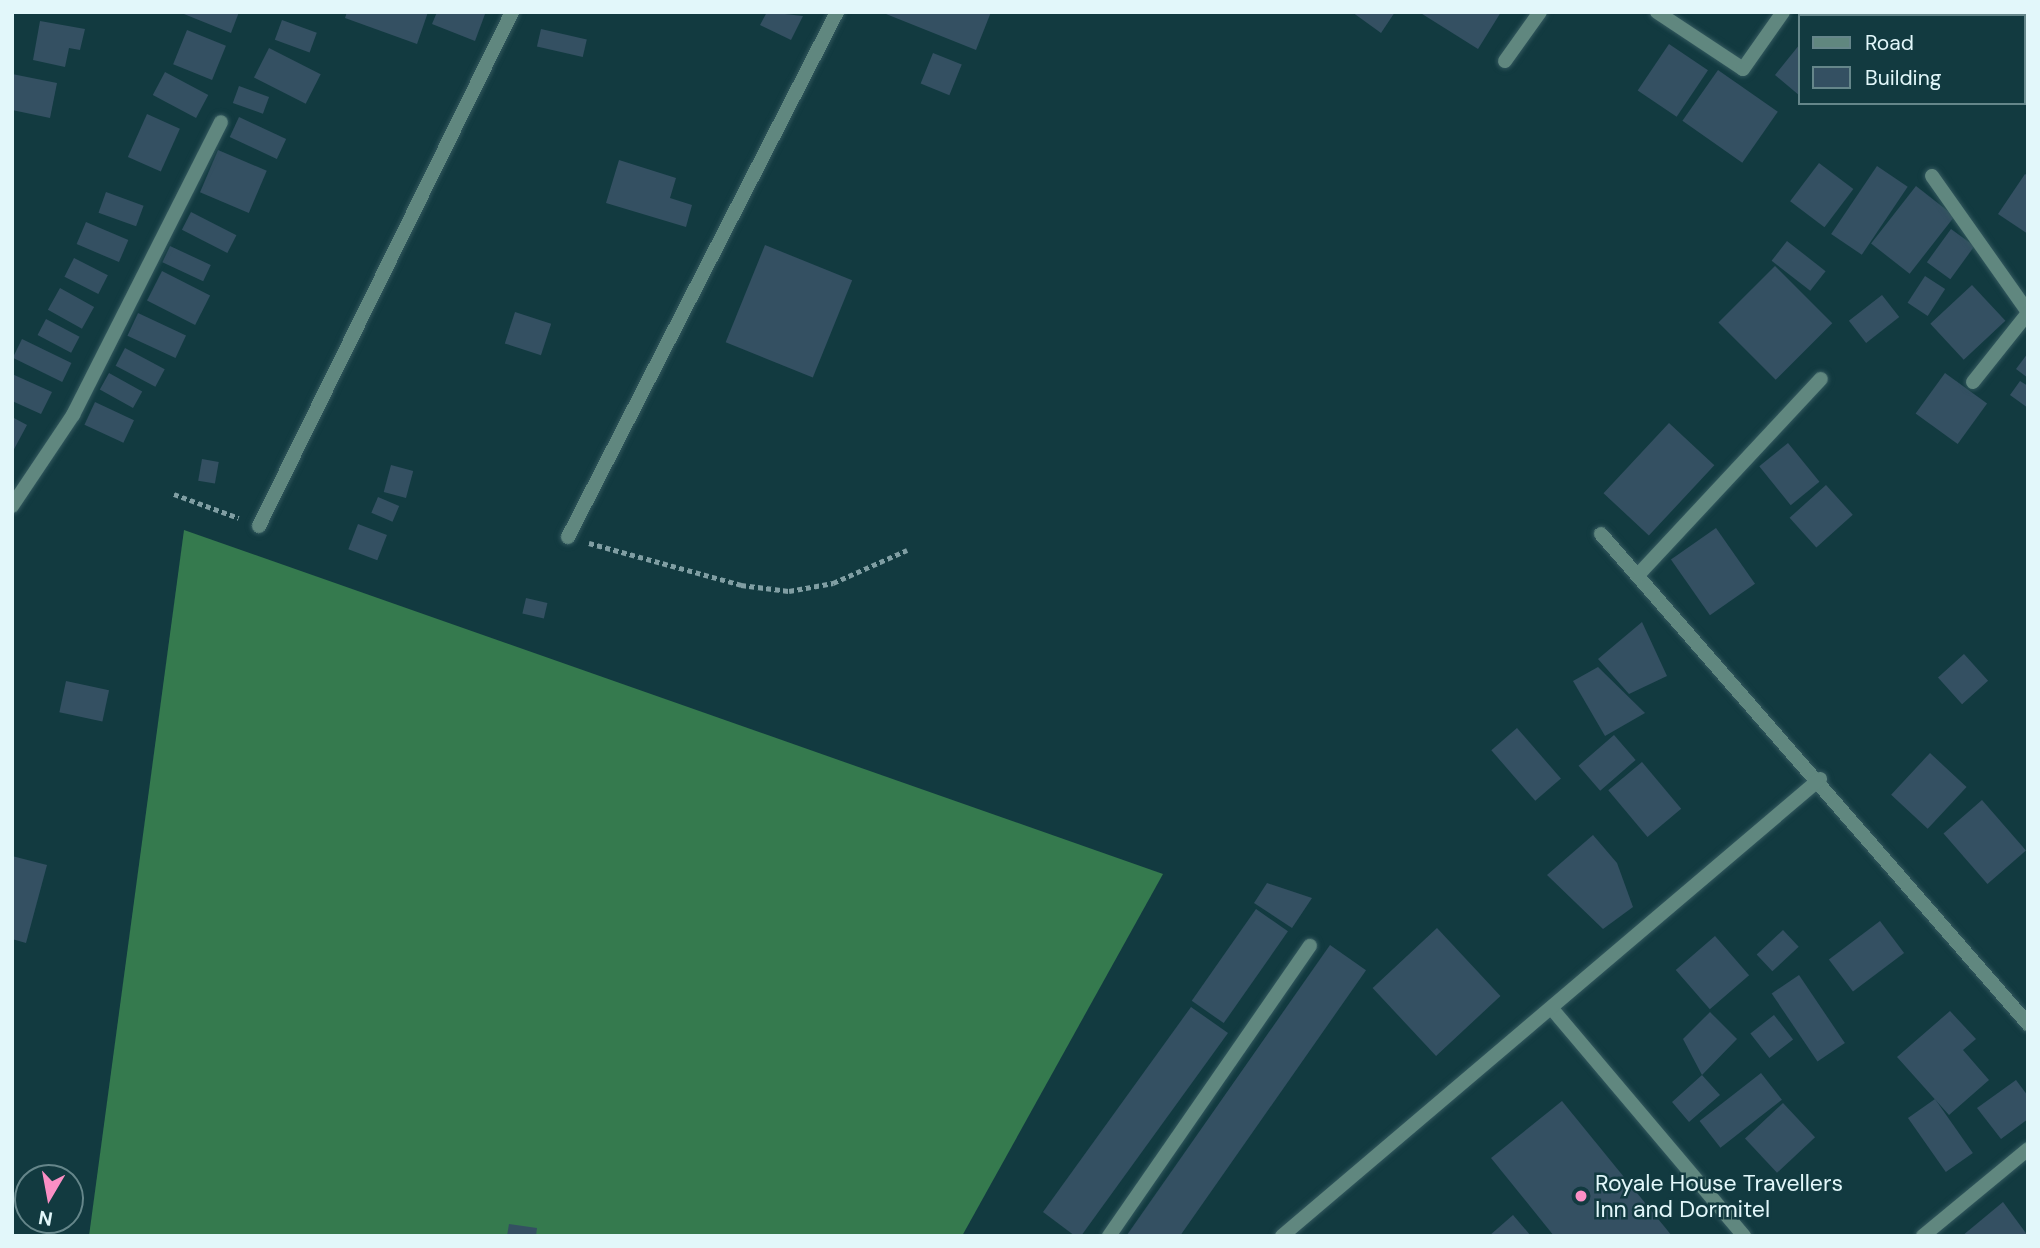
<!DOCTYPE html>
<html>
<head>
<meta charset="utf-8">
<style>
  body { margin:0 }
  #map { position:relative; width:2040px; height:1248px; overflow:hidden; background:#123a40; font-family:"DM Sans",sans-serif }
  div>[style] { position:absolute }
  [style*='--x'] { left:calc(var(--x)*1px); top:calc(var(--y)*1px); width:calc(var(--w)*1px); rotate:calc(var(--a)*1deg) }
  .forest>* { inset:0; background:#357a4e }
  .building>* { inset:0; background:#345062; transform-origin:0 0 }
  .path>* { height:4.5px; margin-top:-2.25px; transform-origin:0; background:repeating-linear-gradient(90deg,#809ea3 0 5px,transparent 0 8.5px) }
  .roads { filter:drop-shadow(0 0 2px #33585e) drop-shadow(0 0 2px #33585e) }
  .lane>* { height:14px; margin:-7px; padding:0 7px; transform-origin:7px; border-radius:7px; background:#60877f }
  .street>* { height:14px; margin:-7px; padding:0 7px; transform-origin:7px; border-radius:7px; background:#60877f }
  .dots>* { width:19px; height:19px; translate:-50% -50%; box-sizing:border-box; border:4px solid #123a40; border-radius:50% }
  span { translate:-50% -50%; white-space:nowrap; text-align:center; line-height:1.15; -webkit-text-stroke:5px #123a40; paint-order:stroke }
  .poi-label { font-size:23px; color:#e2f7fa }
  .left { translate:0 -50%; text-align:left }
  .frame { position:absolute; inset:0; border:14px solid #e2f7fa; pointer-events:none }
  .legend { position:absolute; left:1798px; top:14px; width:228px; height:91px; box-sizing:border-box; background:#123a40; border:2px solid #65868a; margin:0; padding:9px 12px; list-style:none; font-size:21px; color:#e2f7fa }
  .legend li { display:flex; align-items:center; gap:14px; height:35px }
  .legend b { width:35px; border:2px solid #65868a }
  .north { position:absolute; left:14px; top:1164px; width:70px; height:70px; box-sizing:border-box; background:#123a40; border:2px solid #65868a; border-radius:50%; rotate:190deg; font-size:19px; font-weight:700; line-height:28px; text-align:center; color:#e2f7fa }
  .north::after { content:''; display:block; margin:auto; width:24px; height:32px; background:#fb8fc5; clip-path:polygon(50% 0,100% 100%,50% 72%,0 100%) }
</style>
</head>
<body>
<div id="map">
  <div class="forest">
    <i style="clip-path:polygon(184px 530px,1163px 874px,962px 1236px,89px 1236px)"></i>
  </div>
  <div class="building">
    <i style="clip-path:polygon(179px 12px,239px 12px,231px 33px)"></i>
    <i style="clip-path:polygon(347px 12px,428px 12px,417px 44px,345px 18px)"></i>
    <i style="clip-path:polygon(437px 12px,480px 12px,485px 14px,475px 41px,432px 24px)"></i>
    <i style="clip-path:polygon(767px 12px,803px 16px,791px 40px,760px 25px)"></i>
    <i style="clip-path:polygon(881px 12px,991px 12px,976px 50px)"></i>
    <i style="clip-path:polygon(1352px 12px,1395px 12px,1381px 33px)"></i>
    <i style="clip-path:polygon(1419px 12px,1501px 12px,1478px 49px)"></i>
    <i style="clip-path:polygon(1923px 12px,1965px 12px,1969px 16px,1927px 16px)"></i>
    <i style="clip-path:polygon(1998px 12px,2028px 12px,2028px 28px,2024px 32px,2024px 16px)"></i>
    <i style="left:282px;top:20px;width:37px;height:21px;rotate:20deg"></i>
    <i style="clip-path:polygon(40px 21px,85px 29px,80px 50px,69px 48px,65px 67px,33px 60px)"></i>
    <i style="left:541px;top:29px;width:47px;height:18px;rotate:13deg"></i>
    <i style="left:187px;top:30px;width:42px;height:37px;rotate:22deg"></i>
    <i style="left:1669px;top:44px;width:47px;height:56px;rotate:34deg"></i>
    <i style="clip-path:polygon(1800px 44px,1800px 96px,1775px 75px)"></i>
    <i style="left:269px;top:48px;width:58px;height:33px;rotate:27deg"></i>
    <i style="left:933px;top:53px;width:31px;height:33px;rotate:22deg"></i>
    <i style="left:1718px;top:70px;width:73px;height:62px;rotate:35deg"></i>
    <i style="left:165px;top:72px;width:49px;height:26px;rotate:28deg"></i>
    <i style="clip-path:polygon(12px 74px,57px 83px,50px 118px,12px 110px)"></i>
    <i style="left:239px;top:86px;width:32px;height:18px;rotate:20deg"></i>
    <i style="left:147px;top:114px;width:36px;height:47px;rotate:24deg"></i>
    <i style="left:239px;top:117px;width:52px;height:22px;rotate:25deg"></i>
    <i style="left:218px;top:150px;width:53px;height:46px;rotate:23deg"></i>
    <i style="clip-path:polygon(619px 160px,676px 178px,670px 198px,692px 205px,686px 227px,606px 203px)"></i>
    <i style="left:1819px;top:163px;width:43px;height:48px;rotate:37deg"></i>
    <i style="left:1877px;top:166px;width:37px;height:82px;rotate:34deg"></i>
    <i style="clip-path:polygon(2025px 174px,2028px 176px,2028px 234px,1998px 214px)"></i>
    <i style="left:1916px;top:186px;width:49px;height:73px;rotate:38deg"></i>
    <i style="left:106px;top:192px;width:40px;height:22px;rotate:20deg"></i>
    <i style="left:191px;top:212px;width:51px;height:20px;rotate:27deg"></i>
    <i style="left:86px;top:222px;width:46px;height:24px;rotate:23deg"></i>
    <i style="left:1951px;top:229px;width:29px;height:41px;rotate:36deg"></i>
    <i style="left:1787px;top:241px;width:49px;height:25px;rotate:38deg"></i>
    <i style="left:765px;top:245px;width:94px;height:105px;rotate:22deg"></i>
    <i style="left:170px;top:246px;width:45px;height:18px;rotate:25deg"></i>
    <i style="left:74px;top:258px;width:38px;height:21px;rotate:27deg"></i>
    <i style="left:1775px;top:266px;width:81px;height:80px;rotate:45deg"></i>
    <i style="left:162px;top:271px;width:54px;height:33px;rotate:27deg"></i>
    <i style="left:1925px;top:276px;width:24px;height:32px;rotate:33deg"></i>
    <i style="left:1972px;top:285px;width:49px;height:57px;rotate:47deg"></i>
    <i style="left:60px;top:288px;width:39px;height:25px;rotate:29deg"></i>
    <i style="left:1882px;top:295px;width:28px;height:42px;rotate:52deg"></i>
    <i style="left:515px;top:312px;width:38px;height:33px;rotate:18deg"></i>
    <i style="left:138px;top:313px;width:53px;height:25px;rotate:25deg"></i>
    <i style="left:46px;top:319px;width:38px;height:18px;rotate:28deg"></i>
    <i style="left:22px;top:339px;width:55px;height:21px;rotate:26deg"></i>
    <i style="left:125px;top:348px;width:45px;height:20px;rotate:28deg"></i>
    <i style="clip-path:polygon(2028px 353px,2028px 378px,2016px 369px)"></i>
    <i style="left:109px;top:373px;width:38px;height:19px;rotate:29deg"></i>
    <i style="left:1945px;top:373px;width:52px;height:50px;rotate:36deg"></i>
    <i style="clip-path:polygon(12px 374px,52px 392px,41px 414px,12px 401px)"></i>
    <i style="clip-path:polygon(2020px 381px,2028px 386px,2028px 408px,2010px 395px)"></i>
    <i style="left:95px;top:402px;width:43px;height:25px;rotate:25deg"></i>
    <i style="clip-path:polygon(12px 417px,27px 425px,12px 453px)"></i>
    <i style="left:1669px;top:423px;width:62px;height:96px;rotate:43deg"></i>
    <i style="left:1788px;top:443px;width:50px;height:37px;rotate:51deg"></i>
    <i style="left:202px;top:459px;width:17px;height:22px;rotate:10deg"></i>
    <i style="left:391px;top:465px;width:23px;height:28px;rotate:15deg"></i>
    <i style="left:1826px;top:485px;width:40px;height:49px;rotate:48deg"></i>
    <i style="left:378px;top:497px;width:23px;height:17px;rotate:23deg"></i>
    <i style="left:358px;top:524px;width:31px;height:27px;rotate:21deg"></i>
    <i style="left:1716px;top:528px;width:68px;height:55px;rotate:55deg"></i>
    <i style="left:526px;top:598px;width:22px;height:16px;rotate:13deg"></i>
    <i style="clip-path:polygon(1642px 622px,1667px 676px,1629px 694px,1598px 659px)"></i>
    <i style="left:1964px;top:654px;width:36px;height:35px;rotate:48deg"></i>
    <i style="clip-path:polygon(1598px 667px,1645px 713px,1605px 736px,1573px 681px)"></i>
    <i style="left:66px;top:681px;width:44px;height:32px;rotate:12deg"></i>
    <i style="left:1517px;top:728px;width:67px;height:34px;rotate:49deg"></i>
    <i style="left:1614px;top:735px;width:33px;height:47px;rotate:49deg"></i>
    <i style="left:1930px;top:753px;width:50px;height:57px;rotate:43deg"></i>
    <i style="left:1642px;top:762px;width:61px;height:44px;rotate:50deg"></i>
    <i style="left:1982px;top:800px;width:67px;height:51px;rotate:49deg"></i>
    <i style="clip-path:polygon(1593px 835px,1617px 863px,1633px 907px,1603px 929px,1547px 875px)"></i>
    <i style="clip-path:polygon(12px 856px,47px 865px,26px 943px,12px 939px)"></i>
    <i style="clip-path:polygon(1267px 883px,1312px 898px,1292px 928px,1254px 903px)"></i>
    <i style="left:1256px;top:909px;width:39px;height:112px;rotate:35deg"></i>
    <i style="left:1880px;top:921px;width:40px;height:64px;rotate:53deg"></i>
    <i style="left:1437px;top:928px;width:93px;height:88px;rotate:47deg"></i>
    <i style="left:1783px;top:930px;width:23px;height:36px;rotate:47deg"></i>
    <i style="left:1715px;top:936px;width:52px;height:52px;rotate:49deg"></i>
    <i style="left:1330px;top:945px;width:44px;height:358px;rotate:35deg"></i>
    <i style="left:1799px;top:975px;width:82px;height:33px;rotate:56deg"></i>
    <i style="clip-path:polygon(1191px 1007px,1228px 1033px,1081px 1236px,1075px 1236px,1043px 1212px)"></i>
    <i style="clip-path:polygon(1950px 1011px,1976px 1039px,1963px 1050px,1989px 1080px,1949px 1115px,1897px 1057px)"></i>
    <i style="clip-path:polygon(1710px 1012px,1737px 1039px,1702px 1075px,1720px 1095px,1689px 1122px,1672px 1102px,1702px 1075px,1683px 1039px)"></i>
    <i style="left:1774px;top:1015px;width:31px;height:30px;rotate:52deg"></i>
    <i style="left:1761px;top:1073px;width:34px;height:78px;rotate:52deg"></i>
    <i style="clip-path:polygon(2016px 1080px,2028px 1096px,2028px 1119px,2001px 1139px,1977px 1108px)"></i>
    <i style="left:1935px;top:1099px;width:66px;height:33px;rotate:55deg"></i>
    <i style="clip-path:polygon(1562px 1101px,1672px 1236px,1554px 1236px,1491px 1158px)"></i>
    <i style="left:1783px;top:1103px;width:47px;height:52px;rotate:47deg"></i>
    <i style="clip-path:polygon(2003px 1202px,2028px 1236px,1962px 1236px)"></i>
    <i style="clip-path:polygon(1513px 1215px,1531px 1236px,1489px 1236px)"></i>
    <i style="clip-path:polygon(509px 1224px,537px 1228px,536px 1236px,507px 1236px)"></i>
  </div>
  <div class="path">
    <i style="--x:174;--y:494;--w:69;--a:20.3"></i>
    <i style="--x:589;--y:543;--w:158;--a:15.4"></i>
    <i style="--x:741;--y:585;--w:48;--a:7.1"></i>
    <i style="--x:789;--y:591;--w:45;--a:-10.3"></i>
    <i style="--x:833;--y:583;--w:81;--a:-24"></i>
  </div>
  <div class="roads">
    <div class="lane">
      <i style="--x:1109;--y:1236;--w:353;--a:-55.3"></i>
    </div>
    <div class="street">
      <i style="--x:1657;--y:12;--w:103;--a:33.5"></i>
      <i style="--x:1743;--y:69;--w:70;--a:-54.9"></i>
      <i style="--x:1505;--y:61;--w:60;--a:-54.5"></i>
      <i style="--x:1932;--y:176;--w:166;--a:54.8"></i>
      <i style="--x:1973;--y:382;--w:88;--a:-51.4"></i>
      <i style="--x:12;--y:506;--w:110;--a:-56.2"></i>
      <i style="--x:73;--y:415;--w:328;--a:-63.2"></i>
      <i style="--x:259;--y:526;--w:573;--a:-63.79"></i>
      <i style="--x:1601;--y:534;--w:650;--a:48.93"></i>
      <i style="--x:568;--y:537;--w:590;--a:-62.87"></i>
      <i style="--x:1638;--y:575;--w:268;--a:-47"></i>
      <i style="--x:1553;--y:1010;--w:296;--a:49.8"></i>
      <i style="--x:1282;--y:1236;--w:706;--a:-40.35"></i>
      <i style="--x:1923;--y:1236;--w:136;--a:-39.6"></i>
    </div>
  </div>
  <div class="dots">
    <i style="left:1581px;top:1196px;background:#fb8fc5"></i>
  </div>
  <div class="poi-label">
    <span class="left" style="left:1595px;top:1196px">Royale House Travellers<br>Inn and Dormitel</span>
  </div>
  <div class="frame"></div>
  <ul class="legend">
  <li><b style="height:9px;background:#60877f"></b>Road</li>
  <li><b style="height:19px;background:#345062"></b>Building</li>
  </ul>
  <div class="north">N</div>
</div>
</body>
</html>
